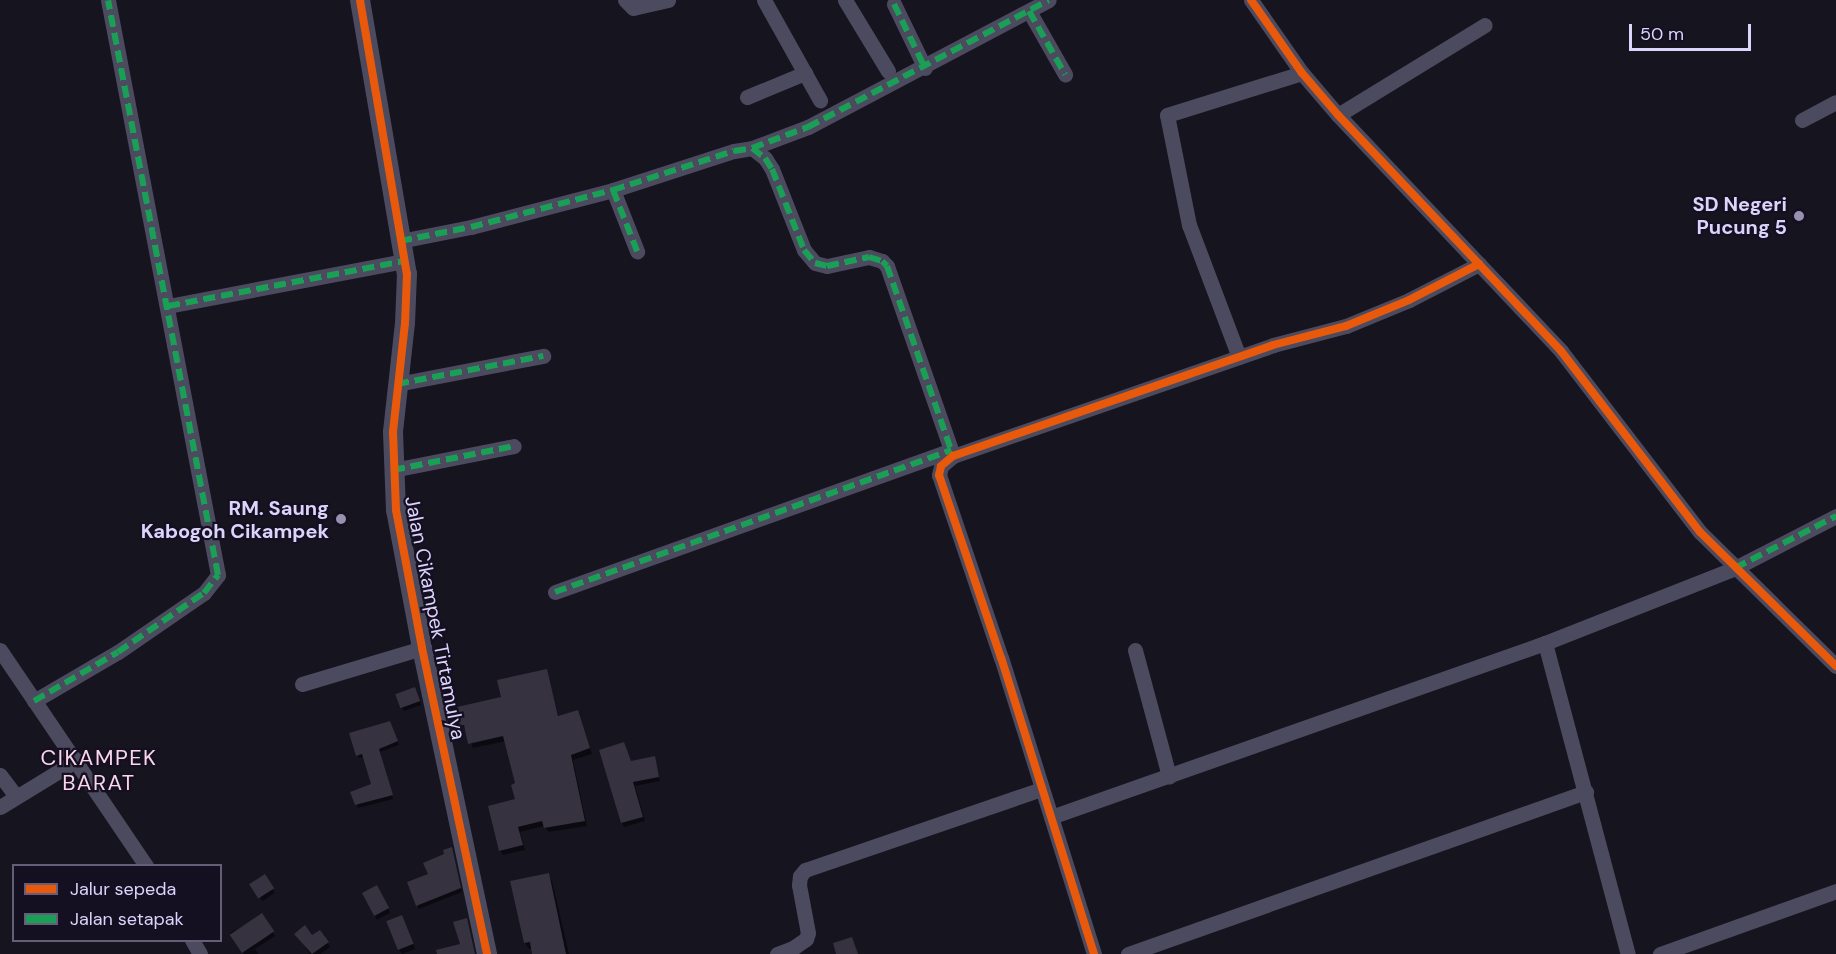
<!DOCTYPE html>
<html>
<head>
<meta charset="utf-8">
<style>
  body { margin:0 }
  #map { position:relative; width:1836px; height:954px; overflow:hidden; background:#16141e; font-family:"DM Sans",sans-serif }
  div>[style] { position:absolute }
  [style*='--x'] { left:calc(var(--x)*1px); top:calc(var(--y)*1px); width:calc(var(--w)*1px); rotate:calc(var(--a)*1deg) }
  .shadow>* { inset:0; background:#0007; transform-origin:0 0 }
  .building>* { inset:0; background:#363240; transform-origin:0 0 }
  .minor>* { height:15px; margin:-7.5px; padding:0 7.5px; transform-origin:7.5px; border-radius:7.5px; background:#4c4a5e }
  .tertiary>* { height:20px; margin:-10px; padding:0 10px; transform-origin:10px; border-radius:10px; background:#4c4a5e }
  .quiet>* { height:6px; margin-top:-3px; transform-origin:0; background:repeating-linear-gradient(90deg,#1a9f57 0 12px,transparent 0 18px) }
  .cycleway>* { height:8px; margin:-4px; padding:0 4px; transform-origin:4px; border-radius:4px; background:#e8590c }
  .dots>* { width:16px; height:16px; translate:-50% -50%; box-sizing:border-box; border:3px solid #141022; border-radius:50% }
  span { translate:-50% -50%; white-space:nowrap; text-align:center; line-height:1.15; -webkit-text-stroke:4.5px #141022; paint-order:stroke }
  .poi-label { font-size:20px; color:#dcd4fb; font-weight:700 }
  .right { translate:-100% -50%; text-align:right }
  .street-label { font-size:20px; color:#dcd4fb }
  .quarter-label { font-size:22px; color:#fbd6eb; letter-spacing:1.5px }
  .legend { position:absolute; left:12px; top:864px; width:210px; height:78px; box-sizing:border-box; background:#141022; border:2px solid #645e79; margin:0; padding:8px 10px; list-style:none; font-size:18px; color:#dcd4fb }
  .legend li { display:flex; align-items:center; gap:12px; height:30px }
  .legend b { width:30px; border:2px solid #645e79 }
  .scale { position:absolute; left:1629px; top:24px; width:122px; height:27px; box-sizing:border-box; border:3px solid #dcd4fb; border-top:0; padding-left:8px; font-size:18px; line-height:21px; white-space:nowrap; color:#dcd4fb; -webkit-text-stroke:4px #141022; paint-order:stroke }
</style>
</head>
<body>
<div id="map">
  <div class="shadow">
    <i style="clip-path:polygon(546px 670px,559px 717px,577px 711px,592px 754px,573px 760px,587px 826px,549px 832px,544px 826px,520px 832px,525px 850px,503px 855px,500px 850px,517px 800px,517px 784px,506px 741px,473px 748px,467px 730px,462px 725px)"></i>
    <i style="clip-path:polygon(417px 693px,421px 705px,404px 711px,401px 707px)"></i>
    <i style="clip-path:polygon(391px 726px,399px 745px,380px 752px,393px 799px,358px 808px,357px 804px,373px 785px,364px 757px,359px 758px,358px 755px)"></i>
    <i style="clip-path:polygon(654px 758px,660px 781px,635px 786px,645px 821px,624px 827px,622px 823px,631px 763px)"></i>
    <i style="clip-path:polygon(451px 849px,462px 892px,419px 909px,417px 905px,430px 874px)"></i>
    <i style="clip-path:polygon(548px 874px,552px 881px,569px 954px,533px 954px,532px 949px,529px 949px,525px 943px)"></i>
    <i style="left:264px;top:877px;width:19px;height:15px;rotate:55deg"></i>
    <i style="left:377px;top:887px;width:29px;height:15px;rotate:63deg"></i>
    <i style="clip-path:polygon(262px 915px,275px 936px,255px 949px,258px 954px,244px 954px,230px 933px)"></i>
    <i style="clip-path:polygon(404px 921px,415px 949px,402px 954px,399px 950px)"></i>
    <i style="clip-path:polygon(312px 937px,327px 942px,330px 947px,320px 954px,310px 954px,299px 938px)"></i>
  </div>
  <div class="building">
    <i style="clip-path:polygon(547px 669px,558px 716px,578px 710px,590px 748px,571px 755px,585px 821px,544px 828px,542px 821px,518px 827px,523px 845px,499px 851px,488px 806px,515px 799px,511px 785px,515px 783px,503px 736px,468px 744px,464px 725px,460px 726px,457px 707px,501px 697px,497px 680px)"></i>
    <i style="left:415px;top:687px;width:15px;height:21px;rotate:70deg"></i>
    <i style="clip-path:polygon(390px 721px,398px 741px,379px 749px,393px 795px,355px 805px,350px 792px,371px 784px,362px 754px,356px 756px,349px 733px)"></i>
    <i style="clip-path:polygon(624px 742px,631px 761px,655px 756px,659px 777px,633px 782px,643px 817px,621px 823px,599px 750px)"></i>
    <i style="clip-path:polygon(452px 847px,461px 888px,416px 906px,407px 882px,428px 874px,423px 863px,444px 854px,443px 850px)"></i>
    <i style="clip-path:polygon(549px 873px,566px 954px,532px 954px,530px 942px,524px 943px,510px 881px)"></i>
    <i style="left:265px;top:874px;width:17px;height:19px;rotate:57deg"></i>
    <i style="left:377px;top:885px;width:26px;height:17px;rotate:62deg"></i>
    <i style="left:262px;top:913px;width:22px;height:39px;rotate:56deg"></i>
    <i style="left:402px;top:915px;width:31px;height:17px;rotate:68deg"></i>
    <i style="clip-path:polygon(467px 918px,475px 954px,437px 954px,436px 950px,460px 944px,453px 922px)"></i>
    <i style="clip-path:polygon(305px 925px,312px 935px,320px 930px,329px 942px,312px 954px,294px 934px)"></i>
    <i style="clip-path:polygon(852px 937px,858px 954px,836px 954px,833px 943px)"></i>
  </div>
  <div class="minor">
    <i style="--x:625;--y:0;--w:11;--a:45"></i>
    <i style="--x:633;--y:8;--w:36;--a:-13"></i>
    <i style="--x:764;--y:0;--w:115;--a:60.8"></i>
    <i style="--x:845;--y:0;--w:83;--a:58.8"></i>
    <i style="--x:1251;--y:0;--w:89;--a:55.1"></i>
    <i style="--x:1302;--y:73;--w:55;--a:49.4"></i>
    <i style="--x:1338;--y:115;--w:325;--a:46.6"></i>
    <i style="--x:1561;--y:351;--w:228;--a:52.5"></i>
    <i style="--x:1700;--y:532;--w:191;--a:44.6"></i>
    <i style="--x:894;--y:4;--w:71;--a:64.2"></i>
    <i style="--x:1029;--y:11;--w:73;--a:60.3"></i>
    <i style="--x:747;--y:97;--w:63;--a:-22.5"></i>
    <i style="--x:1338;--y:115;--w:172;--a:-31.5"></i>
    <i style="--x:1802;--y:120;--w:38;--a:-28"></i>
    <i style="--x:752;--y:148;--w:16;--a:38"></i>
    <i style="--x:765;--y:158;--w:13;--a:58"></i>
    <i style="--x:772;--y:169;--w:87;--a:68.4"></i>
    <i style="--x:804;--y:250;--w:17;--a:50"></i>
    <i style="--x:815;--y:263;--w:12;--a:14"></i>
    <i style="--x:827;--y:266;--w:43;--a:-12.1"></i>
    <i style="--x:869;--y:257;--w:14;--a:17"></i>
    <i style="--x:882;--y:261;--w:7;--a:45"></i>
    <i style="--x:887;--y:266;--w:201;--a:70.8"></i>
    <i style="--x:613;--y:190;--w:66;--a:68.5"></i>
    <i style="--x:400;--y:241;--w:72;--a:-11.2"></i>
    <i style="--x:471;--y:227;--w:147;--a:-14.6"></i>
    <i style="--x:613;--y:190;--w:127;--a:-17.9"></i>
    <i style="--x:734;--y:151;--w:18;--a:-9"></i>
    <i style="--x:752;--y:148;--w:60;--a:-20.6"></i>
    <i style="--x:808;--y:127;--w:272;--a:-27.8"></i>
    <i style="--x:168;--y:306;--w:241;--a:-10.8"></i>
    <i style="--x:1239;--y:357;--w:141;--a:-110.7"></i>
    <i style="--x:1189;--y:225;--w:112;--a:-101.3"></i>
    <i style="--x:1167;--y:115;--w:141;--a:-17.3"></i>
    <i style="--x:397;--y:384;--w:149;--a:-10.9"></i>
    <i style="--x:393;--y:470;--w:123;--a:-11.2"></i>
    <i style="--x:555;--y:592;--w:421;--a:-19.7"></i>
    <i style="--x:1545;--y:643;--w:322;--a:75.1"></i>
    <i style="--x:0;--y:650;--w:261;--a:55.9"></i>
    <i style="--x:1135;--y:650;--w:131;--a:74.9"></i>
    <i style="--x:302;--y:684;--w:125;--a:-16.7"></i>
    <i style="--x:34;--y:701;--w:97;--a:-30.3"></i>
    <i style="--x:118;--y:652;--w:104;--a:-34.5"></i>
    <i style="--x:204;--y:593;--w:23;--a:-52"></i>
    <i style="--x:218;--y:575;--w:585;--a:-100.83"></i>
    <i style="--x:0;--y:775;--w:26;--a:53"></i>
    <i style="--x:0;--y:807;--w:90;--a:-31.4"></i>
    <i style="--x:1051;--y:817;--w:524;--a:-19.4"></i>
    <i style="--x:1545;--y:643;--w:204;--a:-21.5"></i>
    <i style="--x:1735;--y:568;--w:114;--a:-27.2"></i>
    <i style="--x:192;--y:940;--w:16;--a:60"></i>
    <i style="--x:777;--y:954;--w:17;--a:-21"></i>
    <i style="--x:793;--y:948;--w:16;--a:-35"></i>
    <i style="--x:806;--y:939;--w:6;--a:-72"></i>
    <i style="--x:808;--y:933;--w:49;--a:-100.6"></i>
    <i style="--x:799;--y:885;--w:9;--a:-84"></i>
    <i style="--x:800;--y:876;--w:8;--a:-50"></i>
    <i style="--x:805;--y:870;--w:250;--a:-18.9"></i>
    <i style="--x:1094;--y:954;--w:310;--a:-107.4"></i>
    <i style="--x:1001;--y:658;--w:193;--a:-108.7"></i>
    <i style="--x:939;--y:475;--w:9;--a:-77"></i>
    <i style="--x:941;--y:466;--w:16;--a:-40"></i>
    <i style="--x:953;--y:456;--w:339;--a:-19.1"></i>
    <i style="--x:1273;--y:345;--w:75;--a:-14.6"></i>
    <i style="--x:1346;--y:326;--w:68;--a:-22.4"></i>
    <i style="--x:1409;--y:300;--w:79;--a:-27.2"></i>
    <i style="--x:1128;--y:954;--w:486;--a:-19.5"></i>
    <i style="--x:1660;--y:954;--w:187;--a:-19.7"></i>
  </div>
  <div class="tertiary">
    <i style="--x:360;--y:0;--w:278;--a:80.3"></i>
    <i style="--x:407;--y:274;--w:49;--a:92.3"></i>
    <i style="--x:405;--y:323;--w:110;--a:96.3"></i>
    <i style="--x:393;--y:432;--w:78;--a:87.8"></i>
    <i style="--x:396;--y:510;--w:140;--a:79.3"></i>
    <i style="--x:422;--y:648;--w:313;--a:78"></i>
  </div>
  <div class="quiet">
    <i style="--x:894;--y:4;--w:71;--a:64.2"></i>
    <i style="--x:1029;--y:11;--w:73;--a:60.3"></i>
    <i style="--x:752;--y:148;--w:16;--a:38"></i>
    <i style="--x:765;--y:158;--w:13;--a:58"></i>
    <i style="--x:772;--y:169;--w:87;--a:68.4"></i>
    <i style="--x:804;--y:250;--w:17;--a:50"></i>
    <i style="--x:815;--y:263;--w:12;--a:14"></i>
    <i style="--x:827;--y:266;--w:43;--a:-12.1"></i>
    <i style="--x:869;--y:257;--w:14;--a:17"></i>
    <i style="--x:882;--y:261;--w:7;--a:45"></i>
    <i style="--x:887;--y:266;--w:201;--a:70.8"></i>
    <i style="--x:613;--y:190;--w:66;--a:68.5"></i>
    <i style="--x:400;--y:241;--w:72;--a:-11.2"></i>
    <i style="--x:471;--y:227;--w:147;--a:-14.6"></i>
    <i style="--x:613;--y:190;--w:127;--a:-17.9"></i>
    <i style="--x:734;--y:151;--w:18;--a:-9"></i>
    <i style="--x:752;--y:148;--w:60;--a:-20.6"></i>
    <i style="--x:808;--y:127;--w:272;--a:-27.8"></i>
    <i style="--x:168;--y:306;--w:241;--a:-10.8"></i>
    <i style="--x:397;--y:384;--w:149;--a:-10.9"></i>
    <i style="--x:393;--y:470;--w:123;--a:-11.2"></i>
    <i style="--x:1735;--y:568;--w:114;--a:-27.2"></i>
    <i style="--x:555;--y:592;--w:421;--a:-19.7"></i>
    <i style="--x:34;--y:701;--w:97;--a:-30.3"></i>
    <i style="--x:118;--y:652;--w:104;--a:-34.5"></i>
    <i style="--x:204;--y:593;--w:23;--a:-52"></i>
    <i style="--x:218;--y:575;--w:585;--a:-100.83"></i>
  </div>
  <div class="cycleway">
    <i style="--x:360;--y:0;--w:278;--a:80.3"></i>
    <i style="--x:407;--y:274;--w:49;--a:92.3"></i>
    <i style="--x:405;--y:323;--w:110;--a:96.3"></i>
    <i style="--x:393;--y:432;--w:78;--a:87.8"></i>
    <i style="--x:396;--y:510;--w:140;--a:79.3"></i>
    <i style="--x:422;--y:648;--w:313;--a:78"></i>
    <i style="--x:1251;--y:0;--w:89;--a:55.1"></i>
    <i style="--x:1302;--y:73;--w:55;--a:49.4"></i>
    <i style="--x:1338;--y:115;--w:325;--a:46.6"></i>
    <i style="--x:1561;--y:351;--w:228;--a:52.5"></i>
    <i style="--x:1700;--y:532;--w:191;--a:44.6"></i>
    <i style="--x:1094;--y:954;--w:310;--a:-107.4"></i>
    <i style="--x:1001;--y:658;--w:193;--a:-108.7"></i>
    <i style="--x:939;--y:475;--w:9;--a:-77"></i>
    <i style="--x:941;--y:466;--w:16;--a:-40"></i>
    <i style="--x:953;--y:456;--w:339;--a:-19.1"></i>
    <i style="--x:1273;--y:345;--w:75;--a:-14.6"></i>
    <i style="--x:1346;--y:326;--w:68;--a:-22.4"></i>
    <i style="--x:1409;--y:300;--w:79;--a:-27.2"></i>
  </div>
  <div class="dots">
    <i style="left:1799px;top:216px;background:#9791ae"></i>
    <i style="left:341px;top:519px;background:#9791ae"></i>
  </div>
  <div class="poi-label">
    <span class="right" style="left:1787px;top:216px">SD Negeri<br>Pucung 5</span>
    <span class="right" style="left:329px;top:520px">RM. Saung<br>Kabogoh Cikampek</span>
  </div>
  <div class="street-label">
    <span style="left:435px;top:618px;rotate:79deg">Jalan Cikampek Tirtamulya</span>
  </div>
  <div class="quarter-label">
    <span style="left:99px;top:770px">CIKAMPEK<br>BARAT</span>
  </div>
  <ul class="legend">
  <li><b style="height:8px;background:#e8590c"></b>Jalur sepeda</li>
  <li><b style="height:8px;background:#1a9f57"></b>Jalan setapak</li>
  </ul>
  <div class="scale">50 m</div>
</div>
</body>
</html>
